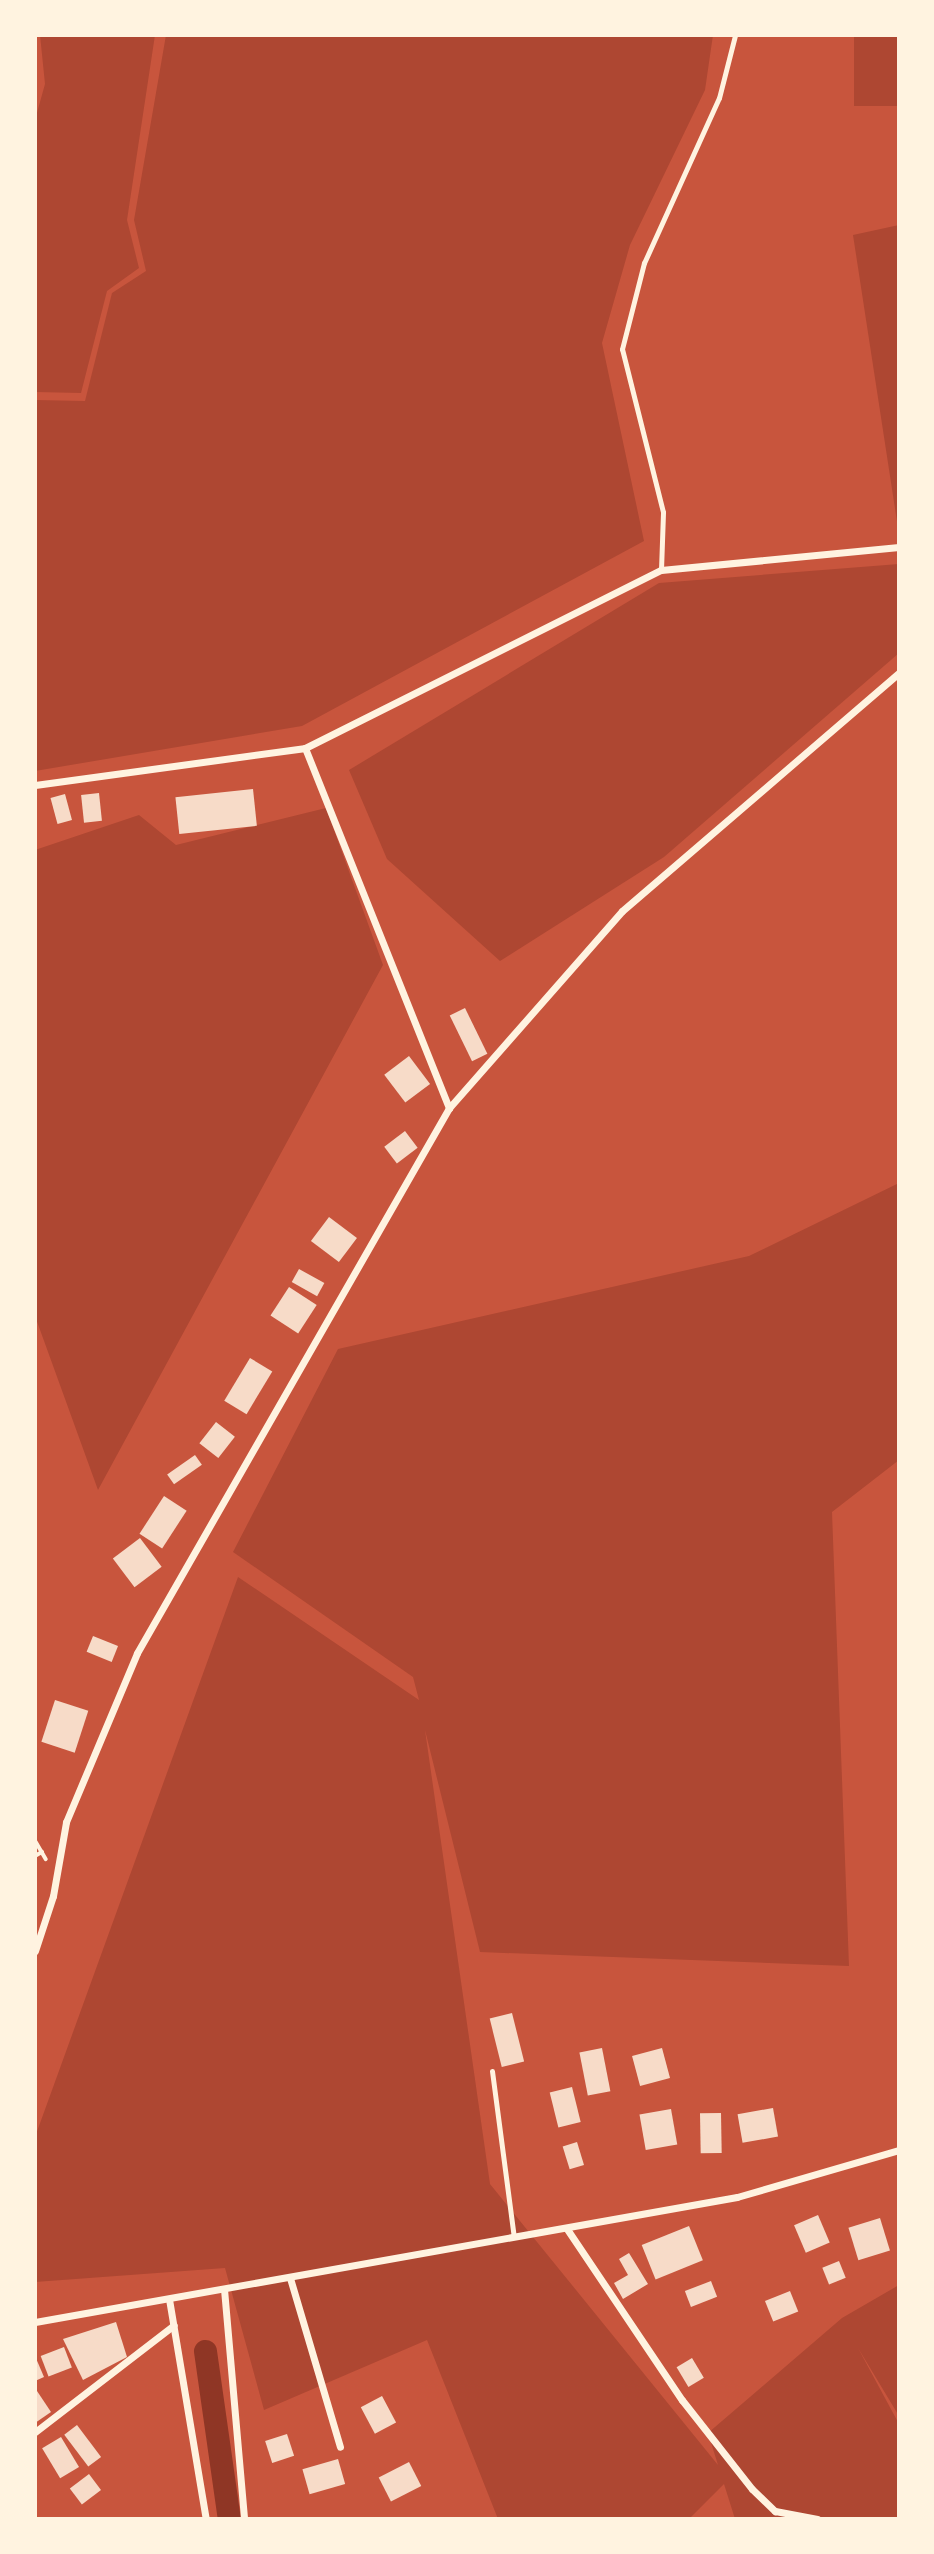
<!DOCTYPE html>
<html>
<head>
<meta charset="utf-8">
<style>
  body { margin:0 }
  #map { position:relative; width:934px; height:2554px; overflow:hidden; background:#c8553d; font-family:Arial,sans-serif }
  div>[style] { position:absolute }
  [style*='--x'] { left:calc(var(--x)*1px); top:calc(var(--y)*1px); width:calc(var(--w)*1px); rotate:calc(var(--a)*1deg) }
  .green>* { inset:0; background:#ae4732; transform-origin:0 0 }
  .canal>* { height:23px; margin:-11.5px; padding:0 11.5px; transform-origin:11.5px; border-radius:11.5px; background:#8f3625 }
  .building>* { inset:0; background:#f7dbc8; transform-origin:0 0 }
  .path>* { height:3.5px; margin:-1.75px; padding:0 1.75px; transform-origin:1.75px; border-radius:1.75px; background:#fff3e0 }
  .service>* { height:5px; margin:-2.5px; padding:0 2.5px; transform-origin:2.5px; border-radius:2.5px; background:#fff3e0 }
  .minor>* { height:7px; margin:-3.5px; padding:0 3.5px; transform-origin:3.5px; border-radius:3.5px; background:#fff3e0 }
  span { translate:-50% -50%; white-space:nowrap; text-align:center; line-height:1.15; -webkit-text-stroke:7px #fff3e0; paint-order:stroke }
  .frame { position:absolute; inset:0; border:37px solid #fff3e0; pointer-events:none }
</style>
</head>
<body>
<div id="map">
  <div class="green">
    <i style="clip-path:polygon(40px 35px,155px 35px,127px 220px,139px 268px,107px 291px,81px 393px,35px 392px,35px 120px,45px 84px)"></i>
    <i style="clip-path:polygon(166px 35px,713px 35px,705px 90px,630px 245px,602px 343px,644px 541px,302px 726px,35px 771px,35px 400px,85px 401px,112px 293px,146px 271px,134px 220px)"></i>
    <i style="left:854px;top:35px;width:45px;height:71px"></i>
    <i style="clip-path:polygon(899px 225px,899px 528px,898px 528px,853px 235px)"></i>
    <i style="clip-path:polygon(899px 564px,899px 653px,664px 857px,500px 961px,387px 859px,349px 770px,659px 583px)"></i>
    <i style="clip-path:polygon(326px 808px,383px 965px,98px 1490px,35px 1316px,35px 850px,139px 815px,176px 845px)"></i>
    <i style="clip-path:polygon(899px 1183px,899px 1460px,832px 1512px,849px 1966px,480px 1952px,425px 1730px,490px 2184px,718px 2465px,708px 2433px,842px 2318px,899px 2285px,899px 2416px,858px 2348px,899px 2424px,899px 2519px,735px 2519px,724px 2484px,689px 2519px,498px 2519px,427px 2340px,264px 2410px,225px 2268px,35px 2282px,35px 2137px,238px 1577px,419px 1700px,413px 1677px,233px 1552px,338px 1349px,749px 1256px)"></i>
  </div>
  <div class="canal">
    <i style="--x:205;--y:2351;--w:170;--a:81.9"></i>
  </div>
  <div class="building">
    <i style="left:253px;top:789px;width:37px;height:78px;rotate:84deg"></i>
    <i style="left:99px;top:793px;width:28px;height:18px;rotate:84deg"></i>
    <i style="left:65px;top:794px;width:27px;height:15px;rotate:75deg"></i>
    <i style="left:465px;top:1008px;width:51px;height:17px;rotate:64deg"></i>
    <i style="left:409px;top:1056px;width:35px;height:31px;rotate:53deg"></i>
    <i style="left:405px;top:1131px;width:21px;height:26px;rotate:53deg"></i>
    <i style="left:329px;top:1217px;width:35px;height:30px;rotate:37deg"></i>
    <i style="left:299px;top:1269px;width:29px;height:15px;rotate:29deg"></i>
    <i style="left:289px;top:1287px;width:33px;height:34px;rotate:33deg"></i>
    <i style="left:250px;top:1358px;width:26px;height:50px;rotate:31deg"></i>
    <i style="left:216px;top:1422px;width:24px;height:27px;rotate:38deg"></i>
    <i style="left:195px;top:1455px;width:12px;height:34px;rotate:55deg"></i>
    <i style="left:164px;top:1496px;width:27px;height:45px;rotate:33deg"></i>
    <i style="left:140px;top:1538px;width:36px;height:34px;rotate:53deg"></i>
    <i style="left:93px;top:1636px;width:27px;height:17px;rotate:22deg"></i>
    <i style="left:55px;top:1700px;width:35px;height:44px;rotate:18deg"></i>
    <i style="left:512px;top:2013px;width:50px;height:23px;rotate:76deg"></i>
    <i style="left:602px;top:2048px;width:44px;height:23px;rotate:79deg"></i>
    <i style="left:662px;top:2048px;width:31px;height:31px;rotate:75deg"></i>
    <i style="left:572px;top:2087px;width:36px;height:23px;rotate:76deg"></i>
    <i style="left:773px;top:2108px;width:29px;height:36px;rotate:80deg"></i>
    <i style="left:671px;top:2109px;width:36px;height:32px;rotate:80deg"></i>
    <i style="left:721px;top:2113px;width:40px;height:21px;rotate:89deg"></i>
    <i style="left:577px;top:2142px;width:24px;height:15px;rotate:73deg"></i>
    <i style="left:818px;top:2215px;width:30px;height:26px;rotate:67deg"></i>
    <i style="left:880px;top:2218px;width:34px;height:33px;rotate:73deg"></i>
    <i style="left:689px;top:2226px;width:37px;height:51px;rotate:68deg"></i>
    <i style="clip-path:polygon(629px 2253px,648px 2284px,623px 2299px,614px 2283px,628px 2275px,619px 2259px)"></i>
    <i style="left:839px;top:2261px;width:18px;height:18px;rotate:68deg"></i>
    <i style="left:711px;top:2281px;width:17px;height:28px;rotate:69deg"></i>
    <i style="left:790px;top:2291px;width:22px;height:27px;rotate:68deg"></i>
    <i style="clip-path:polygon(116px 2322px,127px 2357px,83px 2380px,63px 2339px)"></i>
    <i style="left:64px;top:2347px;width:22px;height:25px;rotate:69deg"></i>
    <i style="clip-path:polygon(35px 2356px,44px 2377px,35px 2381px)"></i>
    <i style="left:692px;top:2358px;width:23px;height:18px;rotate:59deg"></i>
    <i style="clip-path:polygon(35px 2388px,51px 2412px,35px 2423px)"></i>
    <i style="left:382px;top:2396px;width:30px;height:24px;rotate:62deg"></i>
    <i style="left:77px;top:2425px;width:40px;height:16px;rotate:53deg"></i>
    <i style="left:287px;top:2434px;width:23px;height:23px;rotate:72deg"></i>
    <i style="left:61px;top:2437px;width:35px;height:22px;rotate:59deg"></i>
    <i style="left:338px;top:2459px;width:26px;height:37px;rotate:74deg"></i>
    <i style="left:409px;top:2462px;width:27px;height:34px;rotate:63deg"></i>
    <i style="left:89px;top:2474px;width:20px;height:24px;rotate:53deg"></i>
  </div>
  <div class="path">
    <i style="--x:35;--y:1840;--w:22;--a:60"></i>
    <i style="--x:35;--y:1856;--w:8;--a:-30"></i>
  </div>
  <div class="service">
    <i style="--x:661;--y:570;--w:58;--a:-88"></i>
    <i style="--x:663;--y:512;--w:168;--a:-104.1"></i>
    <i style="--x:622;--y:349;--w:89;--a:-75.7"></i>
    <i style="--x:644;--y:263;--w:181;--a:-65.6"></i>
    <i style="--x:719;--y:98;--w:65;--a:-75.7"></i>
    <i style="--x:492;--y:2071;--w:167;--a:82.5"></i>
  </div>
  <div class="minor">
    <i style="--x:305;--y:748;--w:388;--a:68.2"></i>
    <i style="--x:35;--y:785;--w:273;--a:-7.8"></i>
    <i style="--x:305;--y:748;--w:398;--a:-26.6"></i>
    <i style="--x:661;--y:570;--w:239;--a:-5.5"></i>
    <i style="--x:35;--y:1951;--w:58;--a:-71.9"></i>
    <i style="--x:53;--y:1896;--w:75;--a:-80"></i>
    <i style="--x:66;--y:1822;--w:183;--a:-67.2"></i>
    <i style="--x:137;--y:1653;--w:628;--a:-60.21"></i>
    <i style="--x:449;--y:1108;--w:262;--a:-48.7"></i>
    <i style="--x:622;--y:911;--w:365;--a:-40.7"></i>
    <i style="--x:567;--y:2229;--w:206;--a:56.1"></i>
    <i style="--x:682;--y:2400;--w:113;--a:51.8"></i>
    <i style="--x:752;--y:2489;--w:32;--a:44"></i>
    <i style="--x:775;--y:2511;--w:43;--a:10.8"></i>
    <i style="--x:290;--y:2278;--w:176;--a:73.5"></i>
    <i style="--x:224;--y:2289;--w:231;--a:85"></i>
    <i style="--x:169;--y:2299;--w:223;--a:80.5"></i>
    <i style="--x:35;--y:2322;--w:713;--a:-10.1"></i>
    <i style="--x:737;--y:2197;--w:169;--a:-16.2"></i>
    <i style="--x:35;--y:2432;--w:175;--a:-37.6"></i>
  </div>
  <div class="frame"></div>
</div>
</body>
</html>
